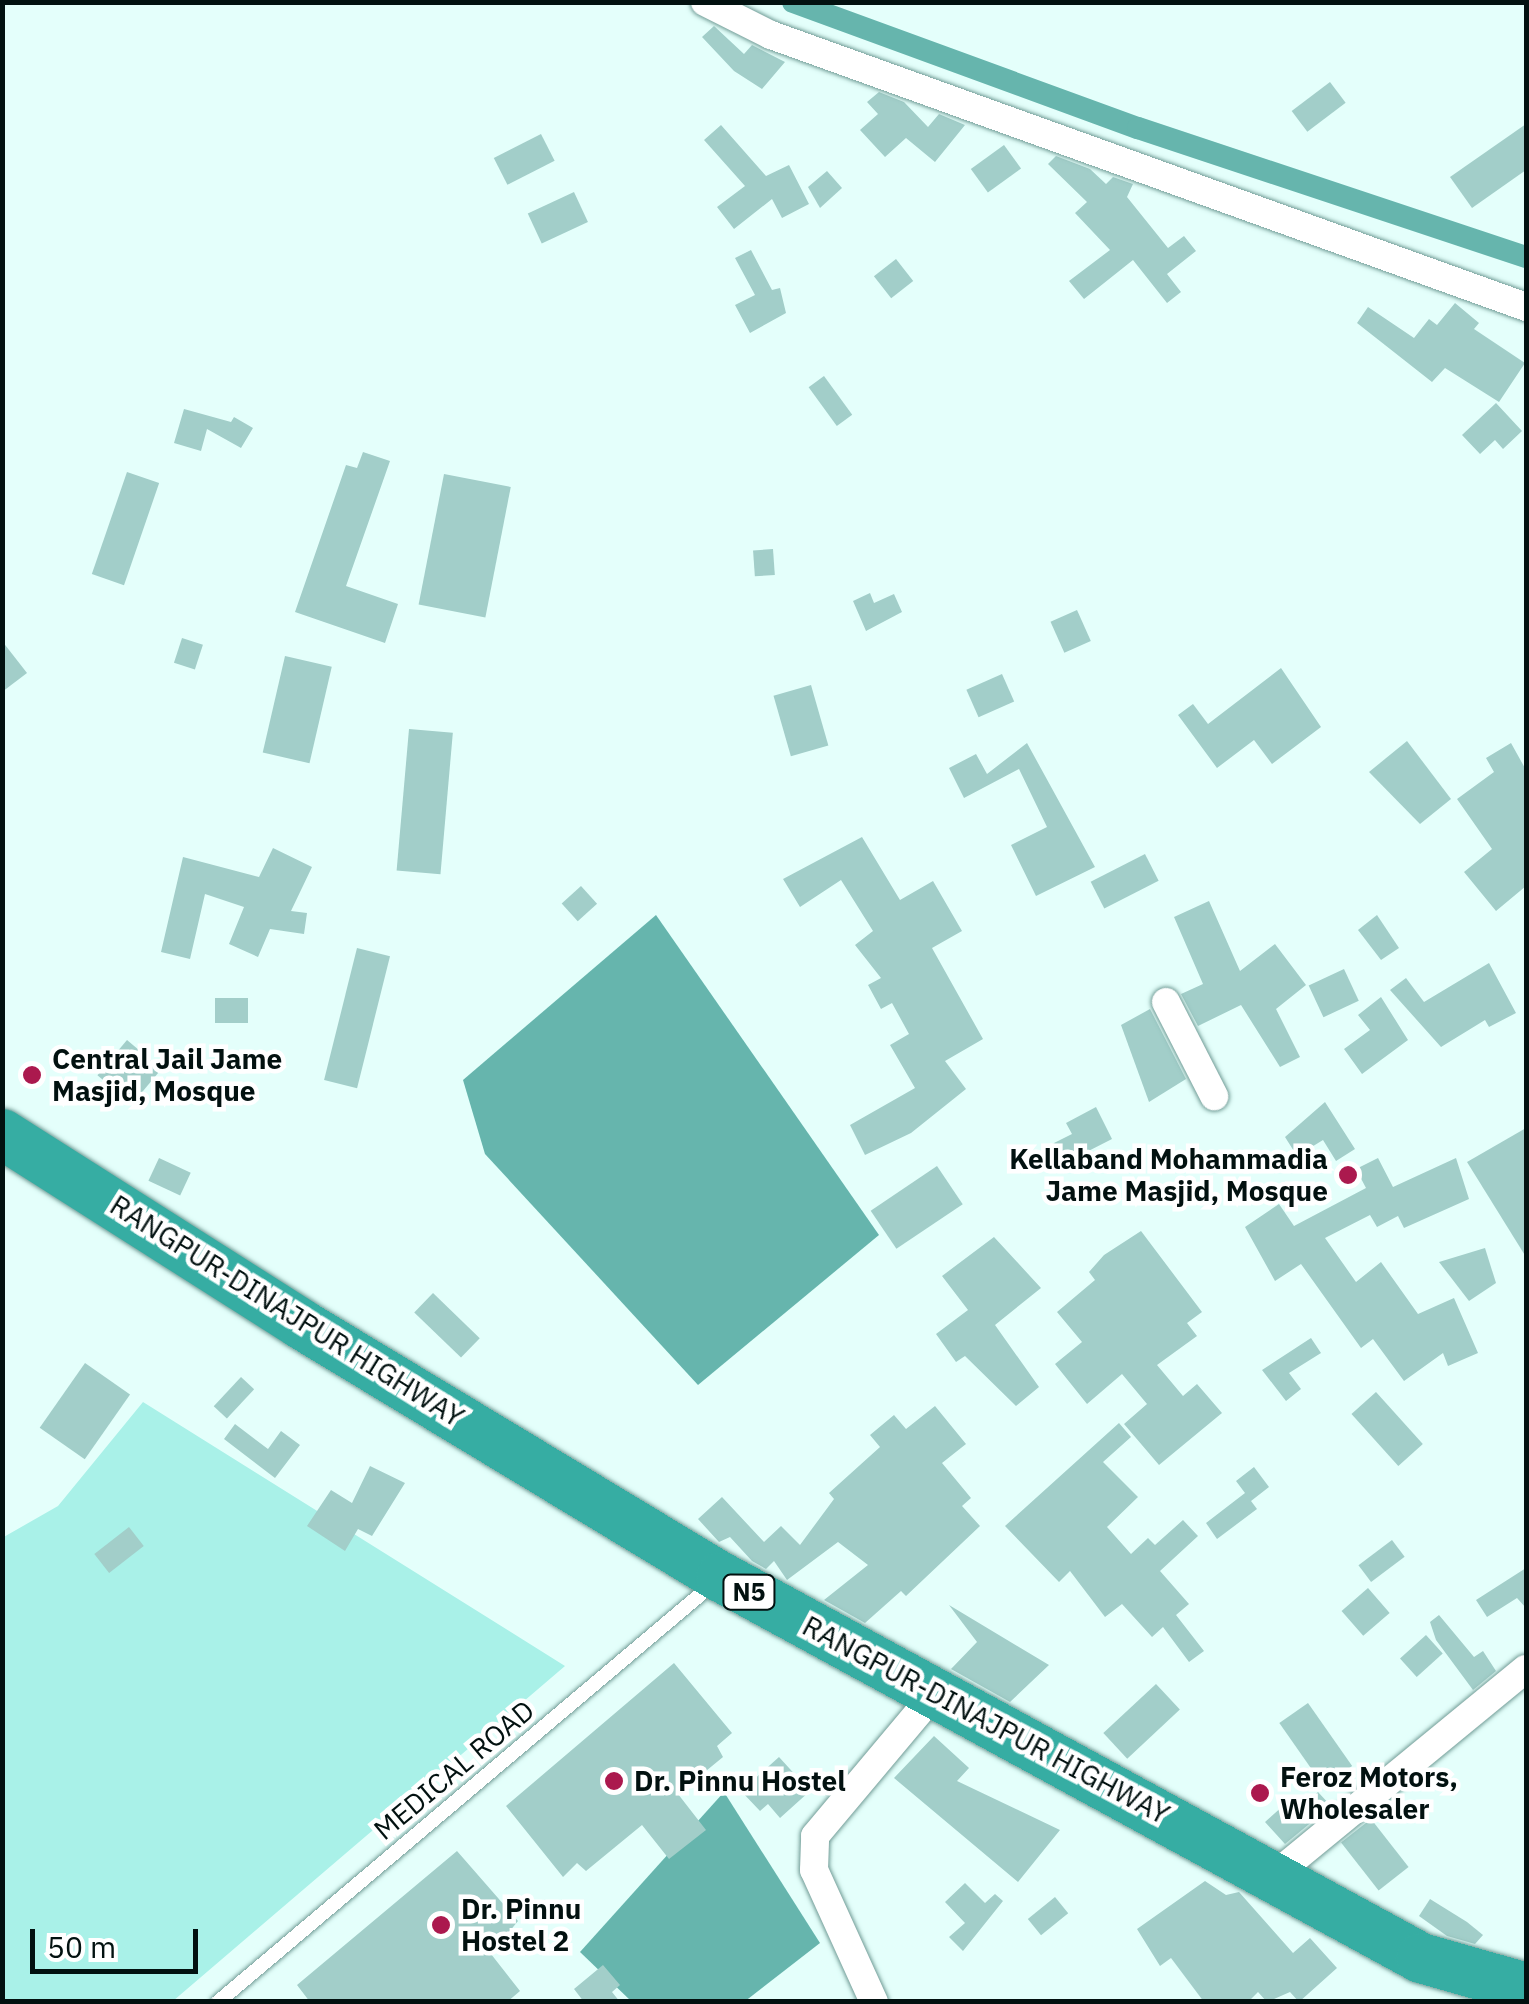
<!DOCTYPE html>
<html>
<head>
<meta charset="utf-8">
<style>
  body { margin:0 }
  #map { position:relative; width:1529px; height:2004px; overflow:hidden; background:#e4fffb; font-family:"IBM Plex Sans",sans-serif }
  div>[style] { position:absolute }
  [style*='--x'] { left:calc(var(--x)*1px); top:calc(var(--y)*1px); width:calc(var(--w)*1px); rotate:calc(var(--a)*1deg) }
  .green>* { inset:0; background:#a9f1e8 }
  .water>* { inset:0; background:#66b5ad }
  .canal>* { height:22px; margin:-11px; padding:0 11px; transform-origin:11px; border-radius:11px; background:#66b5ad }
  .building>* { inset:0; background:#a2cec9; transform-origin:0 0 }
  .roads { filter:drop-shadow(0 0 2px #719c96) drop-shadow(0 0 2px #719c96) }
  .lane>* { height:14px; margin:-7px; padding:0 7px; transform-origin:7px; border-radius:7px; background:#fff }
  .street>* { height:28px; margin:-14px; padding:0 14px; transform-origin:14px; border-radius:14px; background:#fff }
  .highway>* { height:50px; margin:-25px; padding:0 25px; transform-origin:25px; border-radius:25px; background:#36ada3 }
  .dots>* { width:28px; height:28px; translate:-50% -50%; box-sizing:border-box; border:5px solid #fff; border-radius:50% }
  span { translate:-50% -50%; white-space:nowrap; text-align:center; line-height:1.15; -webkit-text-stroke:9px #fff; paint-order:stroke }
  .shield-label span { padding:2px 8px; background:#fff; border:2px solid; border-radius:8px; -webkit-text-stroke-width:0 }
  .shield-label { font-size:25px; color:#021110; font-weight:700 }
  .poi-label { font-size:28px; color:#021110; font-weight:700 }
  .left { translate:0 -50%; text-align:left }
  .right { translate:-100% -50%; text-align:right }
  .street-label { font-size:28px; color:#021110 }
  .frame { position:absolute; inset:0; border:5px solid #021110; pointer-events:none }
  .scale { position:absolute; left:30px; top:1929px; width:168px; height:45px; box-sizing:border-box; border:5px solid #021110; border-top:0; padding-left:12px; font-size:30px; line-height:35px; white-space:nowrap; color:#021110; -webkit-text-stroke:8px #fff; paint-order:stroke }
</style>
</head>
<body>
<div id="map">
  <div class="green">
    <i style="clip-path:polygon(143px 1402px,565px 1666px,173px 2001px,3px 2001px,2px 1538px,58px 1506px)"></i>
  </div>
  <div class="water">
    <i style="clip-path:polygon(656px 915px,879px 1235px,698px 1385px,485px 1154px,463px 1080px)"></i>
    <i style="clip-path:polygon(724px 1792px,820px 1943px,744px 2002px,631px 2001px,580px 1952px)"></i>
  </div>
  <div class="canal">
    <i style="--x:793;--y:2;--w:367;--a:20.1"></i>
    <i style="--x:1138;--y:128;--w:409;--a:18.4"></i>
  </div>
  <div class="building">
    <i style="clip-path:polygon(714px 26px,744px 54px,752px 45px,785px 62px,762px 89px,734px 71px,702px 37px)"></i>
    <i style="left:1330px;top:82px;width:26px;height:48px;rotate:53deg"></i>
    <i style="clip-path:polygon(879px 92px,904px 102px,928px 127px,939px 114px,965px 125px,935px 162px,906px 138px,885px 157px,860px 130px,878px 114px,867px 102px)"></i>
    <i style="clip-path:polygon(1526px 124px,1526px 170px,1472px 208px,1450px 177px)"></i>
    <i style="clip-path:polygon(721px 125px,766px 176px,789px 165px,809px 204px,782px 218px,772px 199px,734px 229px,717px 207px,745px 186px,704px 140px)"></i>
    <i style="left:541px;top:134px;width:30px;height:53px;rotate:63deg"></i>
    <i style="left:1004px;top:145px;width:29px;height:41px;rotate:54deg"></i>
    <i style="clip-path:polygon(1056px 156px,1090px 169px,1106px 184px,1113px 177px,1133px 184px,1127px 197px,1168px 248px,1184px 236px,1196px 251px,1167px 274px,1181px 292px,1167px 303px,1133px 260px,1084px 299px,1069px 281px,1110px 250px,1075px 213px,1087px 202px,1048px 164px)"></i>
    <i style="clip-path:polygon(827px 171px,842px 188px,820px 208px,808px 187px)"></i>
    <i style="left:574px;top:192px;width:33px;height:51px;rotate:65deg"></i>
    <i style="clip-path:polygon(751px 250px,772px 290px,780px 288px,786px 313px,750px 333px,735px 305px,755px 295px,735px 258px)"></i>
    <i style="left:896px;top:259px;width:28px;height:28px;rotate:52deg"></i>
    <i style="clip-path:polygon(1455px 303px,1479px 323px,1474px 329px,1525px 363px,1499px 402px,1445px 368px,1432px 382px,1357px 323px,1368px 307px,1414px 338px,1429px 319px,1437px 325px)"></i>
    <i style="left:824px;top:376px;width:48px;height:19px;rotate:54deg"></i>
    <i style="clip-path:polygon(1496px 403px,1522px 431px,1503px 449px,1495px 440px,1480px 454px,1462px 435px)"></i>
    <i style="clip-path:polygon(184px 409px,231px 422px,234px 417px,253px 428px,241px 448px,207px 429px,201px 451px,174px 443px)"></i>
    <i style="clip-path:polygon(363px 452px,390px 461px,346px 586px,398px 604px,385px 643px,295px 612px,346px 465px,357px 468px)"></i>
    <i style="left:127px;top:472px;width:34px;height:108px;rotate:19deg"></i>
    <i style="left:444px;top:474px;width:68px;height:133px;rotate:11deg"></i>
    <i style="left:773px;top:549px;width:26px;height:20px;rotate:86deg"></i>
    <i style="clip-path:polygon(870px 593px,874px 603px,894px 594px,902px 612px,866px 631px,853px 601px)"></i>
    <i style="left:1077px;top:610px;width:34px;height:29px;rotate:66deg"></i>
    <i style="left:182px;top:638px;width:22px;height:26px;rotate:18deg"></i>
    <i style="clip-path:polygon(2px 641px,27px 673px,2px 692px)"></i>
    <i style="left:285px;top:656px;width:48px;height:99px;rotate:13deg"></i>
    <i style="clip-path:polygon(1281px 668px,1321px 727px,1272px 764px,1254px 740px,1217px 768px,1178px 715px,1193px 704px,1208px 724px)"></i>
    <i style="left:1002px;top:674px;width:30px;height:39px;rotate:66deg"></i>
    <i style="left:811px;top:685px;width:63px;height:39px;rotate:74deg"></i>
    <i style="left:409px;top:729px;width:44px;height:142px;rotate:5deg"></i>
    <i style="clip-path:polygon(1407px 741px,1451px 799px,1420px 824px,1369px 772px)"></i>
    <i style="clip-path:polygon(1027px 743px,1095px 867px,1036px 896px,1011px 845px,1047px 827px,1019px 769px,964px 798px,949px 768px,976px 754px,987px 774px)"></i>
    <i style="clip-path:polygon(1511px 743px,1526px 770px,1526px 886px,1496px 911px,1464px 872px,1492px 849px,1457px 799px,1494px 772px,1486px 758px)"></i>
    <i style="clip-path:polygon(862px 837px,900px 900px,933px 881px,962px 931px,932px 948px,983px 1039px,945px 1061px,966px 1089px,911px 1133px,865px 1155px,850px 1125px,915px 1088px,890px 1045px,909px 1034px,892px 1003px,881px 1009px,868px 985px,881px 978px,855px 945px,873px 931px,841px 880px,800px 907px,783px 879px)"></i>
    <i style="clip-path:polygon(273px 848px,312px 867px,291px 911px,307px 913px,304px 934px,270px 929px,258px 957px,229px 944px,244px 907px,205px 894px,190px 959px,161px 952px,183px 857px,259px 877px)"></i>
    <i style="left:1145px;top:854px;width:30px;height:61px;rotate:63deg"></i>
    <i style="left:581px;top:886px;width:24px;height:26px;rotate:48deg"></i>
    <i style="clip-path:polygon(1209px 901px,1240px 971px,1275px 944px,1306px 985px,1276px 1009px,1300px 1057px,1280px 1067px,1241px 1005px,1198px 1026px,1181px 994px,1203px 984px,1174px 917px)"></i>
    <i style="clip-path:polygon(1377px 915px,1399px 948px,1381px 960px,1358px 930px)"></i>
    <i style="left:357px;top:948px;width:34px;height:136px;rotate:14deg"></i>
    <i style="clip-path:polygon(1489px 963px,1516px 1013px,1489px 1027px,1485px 1020px,1441px 1047px,1390px 990px,1406px 978px,1424px 1002px)"></i>
    <i style="left:1344px;top:969px;width:35px;height:39px;rotate:65deg"></i>
    <i style="clip-path:polygon(1381px 997px,1408px 1040px,1362px 1074px,1344px 1049px,1370px 1030px,1358px 1015px)"></i>
    <i style="left:215px;top:998px;width:33px;height:25px"></i>
    <i style="clip-path:polygon(1150px 1009px,1186px 1079px,1149px 1102px,1121px 1025px)"></i>
    <i style="left:127px;top:1040px;width:45px;height:46px;rotate:40deg"></i>
    <i style="clip-path:polygon(1325px 1102px,1355px 1149px,1336px 1161px,1323px 1140px,1297px 1156px,1285px 1137px)"></i>
    <i style="clip-path:polygon(1096px 1107px,1112px 1139px,1061px 1165px,1050px 1145px,1072px 1134px,1066px 1123px)"></i>
    <i style="clip-path:polygon(1526px 1128px,1526px 1257px,1467px 1162px)"></i>
    <i style="left:159px;top:1158px;width:35px;height:25px;rotate:25deg"></i>
    <i style="clip-path:polygon(1378px 1158px,1393px 1187px,1456px 1158px,1469px 1199px,1404px 1228px,1398px 1216px,1377px 1227px,1370px 1215px,1325px 1238px,1356px 1282px,1381px 1262px,1418px 1314px,1454px 1298px,1478px 1353px,1448px 1366px,1443px 1353px,1404px 1381px,1373px 1339px,1361px 1348px,1301px 1264px,1275px 1281px,1245px 1227px,1279px 1204px,1294px 1226px,1366px 1188px,1356px 1169px)"></i>
    <i style="left:937px;top:1166px;width:46px;height:80px;rotate:56deg"></i>
    <i style="clip-path:polygon(1141px 1231px,1202px 1312px,1187px 1323px,1197px 1336px,1157px 1365px,1183px 1396px,1197px 1384px,1222px 1413px,1159px 1465px,1124px 1424px,1147px 1404px,1122px 1374px,1087px 1404px,1055px 1364px,1082px 1342px,1057px 1312px,1095px 1280px,1089px 1272px,1104px 1255px)"></i>
    <i style="clip-path:polygon(994px 1237px,1041px 1288px,995px 1325px,1039px 1387px,1016px 1406px,965px 1356px,956px 1362px,936px 1334px,968px 1310px,942px 1276px)"></i>
    <i style="clip-path:polygon(1485px 1248px,1496px 1283px,1469px 1301px,1439px 1262px)"></i>
    <i style="left:433px;top:1293px;width:65px;height:27px;rotate:44deg"></i>
    <i style="clip-path:polygon(1311px 1338px,1321px 1353px,1289px 1373px,1301px 1389px,1286px 1401px,1262px 1370px)"></i>
    <i style="left:85px;top:1363px;width:55px;height:79px;rotate:35deg"></i>
    <i style="left:241px;top:1377px;width:18px;height:40px;rotate:43deg"></i>
    <i style="left:1376px;top:1392px;width:70px;height:33px;rotate:48deg"></i>
    <i style="clip-path:polygon(935px 1406px,966px 1444px,942px 1463px,971px 1498px,962px 1506px,980px 1526px,906px 1596px,901px 1591px,865px 1623px,824px 1600px,868px 1565px,838px 1542px,787px 1580px,774px 1561px,766px 1569px,752px 1561px,730px 1537px,719px 1542px,698px 1519px,722px 1497px,764px 1542px,781px 1526px,800px 1545px,834px 1499px,829px 1493px,880px 1447px,870px 1435px,894px 1415px,906px 1429px)"></i>
    <i style="clip-path:polygon(1119px 1423px,1131px 1437px,1103px 1462px,1138px 1497px,1107px 1527px,1131px 1554px,1148px 1538px,1155px 1545px,1183px 1520px,1198px 1536px,1160px 1571px,1189px 1604px,1176px 1615px,1204px 1651px,1189px 1662px,1163px 1627px,1152px 1637px,1122px 1604px,1105px 1617px,1070px 1571px,1059px 1582px,1005px 1526px)"></i>
    <i style="clip-path:polygon(235px 1424px,268px 1449px,281px 1431px,300px 1445px,275px 1478px,224px 1439px)"></i>
    <i style="clip-path:polygon(370px 1466px,405px 1483px,372px 1536px,358px 1529px,345px 1551px,307px 1526px,331px 1490px,352px 1503px)"></i>
    <i style="clip-path:polygon(1254px 1467px,1269px 1487px,1251px 1501px,1257px 1509px,1217px 1539px,1206px 1523px,1245px 1493px,1236px 1481px)"></i>
    <i style="left:129px;top:1527px;width:24px;height:44px;rotate:52deg"></i>
    <i style="left:1392px;top:1540px;width:21px;height:42px;rotate:53deg"></i>
    <i style="clip-path:polygon(1526px 1568px,1526px 1608px,1517px 1598px,1487px 1617px,1476px 1600px)"></i>
    <i style="left:1368px;top:1588px;width:33px;height:35px;rotate:49deg"></i>
    <i style="clip-path:polygon(949px 1605px,1049px 1665px,1010px 1702px,951px 1669px,977px 1642px)"></i>
    <i style="clip-path:polygon(1439px 1615px,1474px 1657px,1483px 1651px,1496px 1671px,1473px 1690px,1436px 1640px,1430px 1622px)"></i>
    <i style="left:1426px;top:1635px;width:25px;height:35px;rotate:48deg"></i>
    <i style="clip-path:polygon(674px 1663px,732px 1733px,717px 1746px,723px 1757px,678px 1794px,706px 1830px,669px 1859px,642px 1825px,586px 1871px,577px 1863px,563px 1877px,506px 1806px)"></i>
    <i style="left:1156px;top:1684px;width:35px;height:72px;rotate:47deg"></i>
    <i style="left:1308px;top:1703px;width:77px;height:35px;rotate:55deg"></i>
    <i style="clip-path:polygon(934px 1736px,969px 1768px,957px 1781px,1060px 1830px,1018px 1882px,894px 1778px)"></i>
    <i style="clip-path:polygon(779px 1757px,810px 1791px,780px 1818px,768px 1804px,760px 1811px,741px 1791px)"></i>
    <i style="clip-path:polygon(1318px 1792px,1331px 1806px,1285px 1844px,1265px 1822px,1284px 1805px,1293px 1814px)"></i>
    <i style="left:1371px;top:1819px;width:61px;height:38px;rotate:52deg"></i>
    <i style="clip-path:polygon(457px 1851px,518px 1921px,491px 1954px,520px 1991px,507px 2002px,310px 2002px,297px 1985px)"></i>
    <i style="clip-path:polygon(1205px 1881px,1226px 1895px,1239px 1892px,1293px 1953px,1310px 1938px,1337px 1968px,1299px 2002px,1290px 1992px,1267px 2002px,1258px 1992px,1248px 2002px,1204px 2002px,1171px 1958px,1160px 1966px,1137px 1929px)"></i>
    <i style="clip-path:polygon(965px 1883px,985px 1903px,995px 1894px,1003px 1901px,963px 1951px,949px 1937px,965px 1923px,945px 1902px)"></i>
    <i style="left:1055px;top:1897px;width:21px;height:35px;rotate:51deg"></i>
    <i style="clip-path:polygon(1430px 1899px,1467px 1922px,1483px 1935px,1475px 1944px,1447px 1936px,1419px 1916px)"></i>
    <i style="clip-path:polygon(603px 1965px,620px 1985px,612px 1992px,620px 2002px,584px 2002px,574px 1989px)"></i>
  </div>
  <div class="roads">
    <div class="lane">
      <i style="--x:218;--y:2002;--w:649;--a:-40.19"></i>
    </div>
    <div class="street">
      <i style="--x:705;--y:2;--w:74;--a:26.6"></i>
      <i style="--x:771;--y:35;--w:803;--a:19.81"></i>
      <i style="--x:1166;--y:1002;--w:106;--a:62.9"></i>
      <i style="--x:1276;--y:1874;--w:323;--a:-39.4"></i>
      <i style="--x:874;--y:2002;--w:145;--a:-114.4"></i>
      <i style="--x:814;--y:1870;--w:34;--a:-88"></i>
      <i style="--x:815;--y:1836;--w:185;--a:-50"></i>
    </div>
    <div class="highway">
      <i style="--x:2;--y:1134;--w:354;--a:32.4"></i>
      <i style="--x:301;--y:1324;--w:490;--a:31.1"></i>
      <i style="--x:721;--y:1577;--w:797;--a:28.56"></i>
      <i style="--x:1421;--y:1958;--w:109;--a:15.9"></i>
    </div>
  </div>
  <div class="dots">
    <i style="left:32px;top:1075px;background:#ab194e"></i>
    <i style="left:1348px;top:1175px;background:#ab194e"></i>
    <i style="left:614px;top:1781px;background:#ab194e"></i>
    <i style="left:1260px;top:1793px;background:#ab194e"></i>
    <i style="left:441px;top:1925px;background:#ab194e"></i>
  </div>
  <div class="shield-label">
    <span style="left:749px;top:1592px">N5</span>
  </div>
  <div class="poi-label">
    <span class="left" style="left:52px;top:1075px">Central Jail Jame<br>Masjid, Mosque</span>
    <span class="right" style="left:1328px;top:1175px">Kellaband Mohammadia<br>Jame Masjid, Mosque</span>
    <span class="left" style="left:1280px;top:1793px">Feroz Motors,<br>Wholesaler</span>
    <span class="left" style="left:634px;top:1781px">Dr. Pinnu Hostel</span>
    <span class="left" style="left:461px;top:1925px">Dr. Pinnu<br>Hostel 2</span>
  </div>
  <div class="street-label">
    <span style="left:287px;top:1311px;rotate:32deg">RANGPUR-DINAJPUR HIGHWAY</span>
    <span style="left:986px;top:1720px;rotate:28deg">RANGPUR-DINAJPUR HIGHWAY</span>
    <span style="left:454px;top:1770px;rotate:-40deg">MEDICAL ROAD</span>
  </div>
  <div class="frame"></div>
  <div class="scale">50 m</div>
</div>
</body>
</html>
